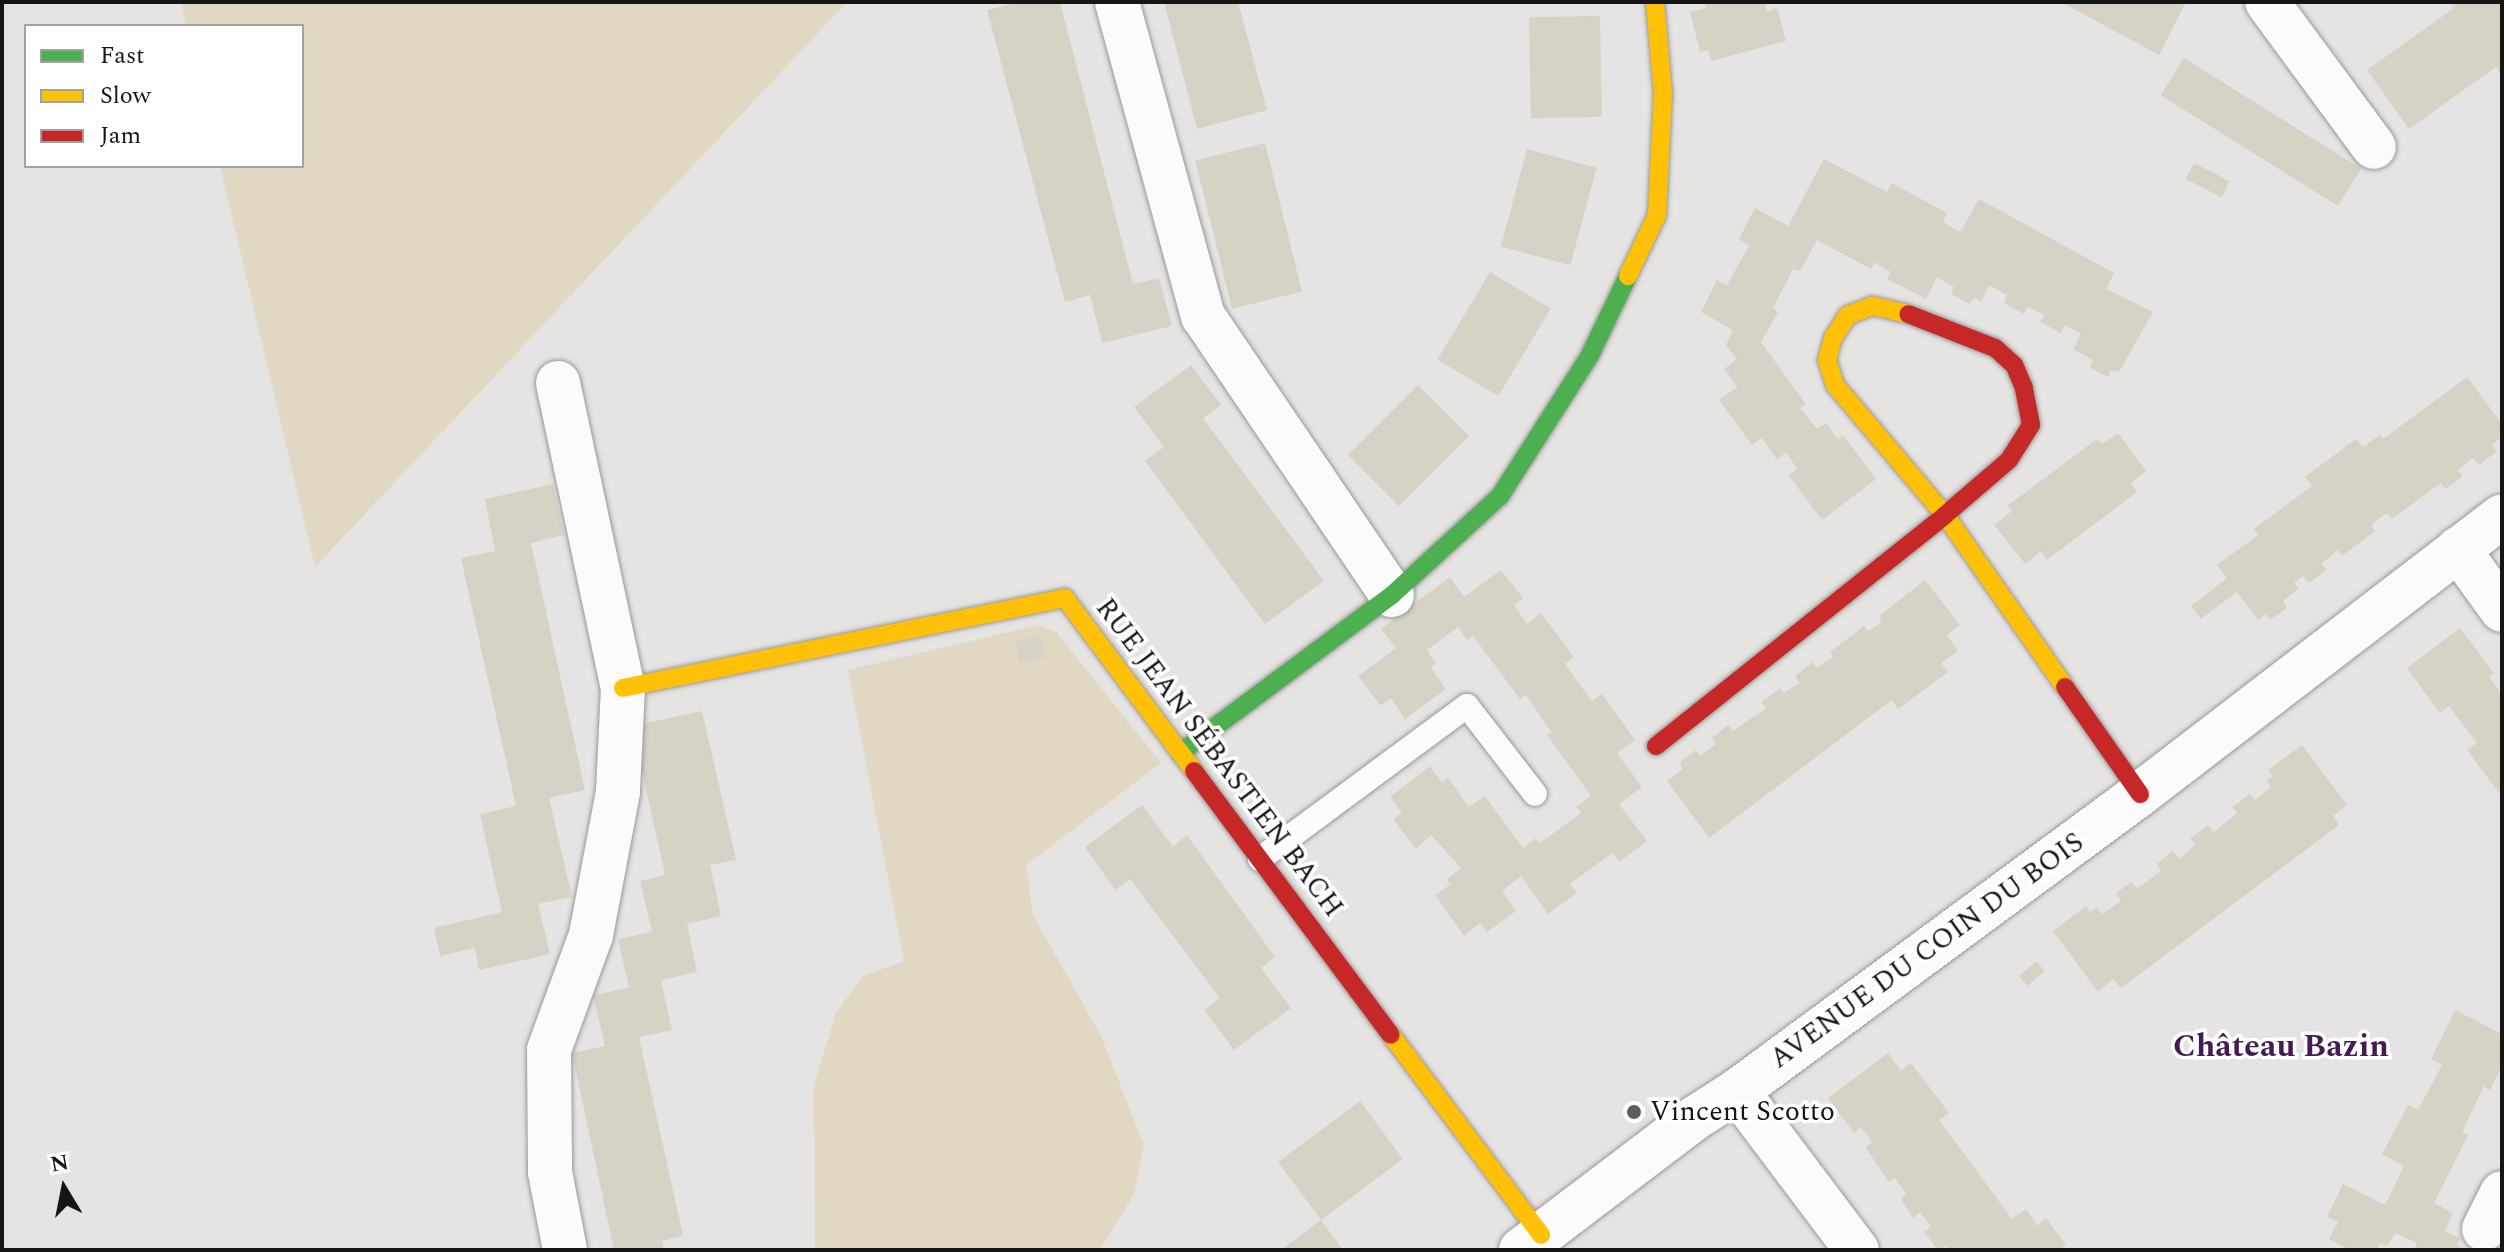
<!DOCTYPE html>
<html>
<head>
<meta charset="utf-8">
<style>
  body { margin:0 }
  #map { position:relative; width:2504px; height:1252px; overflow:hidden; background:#e6e4e2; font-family:Spectral,serif }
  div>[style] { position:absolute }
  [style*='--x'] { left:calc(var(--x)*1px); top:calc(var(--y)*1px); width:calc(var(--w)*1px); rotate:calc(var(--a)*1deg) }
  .green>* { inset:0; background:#e0d8c2 }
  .building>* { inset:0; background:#d7d2c6; transform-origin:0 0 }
  .roads { filter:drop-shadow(0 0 2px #9a9997) drop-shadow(0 0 2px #9a9997) }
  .lane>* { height:24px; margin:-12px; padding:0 12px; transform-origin:12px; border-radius:12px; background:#fbfbfb }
  .street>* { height:44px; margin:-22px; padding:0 22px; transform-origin:22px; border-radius:22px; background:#fbfbfb }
  .fast>* { height:18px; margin:-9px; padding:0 9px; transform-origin:9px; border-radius:9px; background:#4caf50 }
  .slow>* { height:18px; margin:-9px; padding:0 9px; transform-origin:9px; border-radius:9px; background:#ffc107 }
  .jam>* { height:18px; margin:-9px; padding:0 9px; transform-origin:9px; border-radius:9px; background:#c62828 }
  .dots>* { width:22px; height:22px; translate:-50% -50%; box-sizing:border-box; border:4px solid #fff; border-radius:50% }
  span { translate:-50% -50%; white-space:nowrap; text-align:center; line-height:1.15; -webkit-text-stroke:7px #fff; paint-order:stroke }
  .street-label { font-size:28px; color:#151513 }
  .poi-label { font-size:28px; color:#151513 }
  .left { translate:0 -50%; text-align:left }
  .quarter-label { font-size:32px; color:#451c51; font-weight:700 }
  .frame { position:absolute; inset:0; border:4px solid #151513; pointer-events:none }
  .legend { position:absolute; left:24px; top:24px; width:280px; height:144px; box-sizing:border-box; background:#fff; border:2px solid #a1a1a1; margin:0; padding:10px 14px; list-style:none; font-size:24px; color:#151513 }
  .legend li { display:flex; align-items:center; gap:16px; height:40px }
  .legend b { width:40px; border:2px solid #a1a1a1 }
  .north { position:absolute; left:24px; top:1148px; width:80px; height:80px; -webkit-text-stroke:6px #fff; paint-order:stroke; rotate:350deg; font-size:22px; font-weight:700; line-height:32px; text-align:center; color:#151513 }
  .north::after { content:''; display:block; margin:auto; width:28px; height:36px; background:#151513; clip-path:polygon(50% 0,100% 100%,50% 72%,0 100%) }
</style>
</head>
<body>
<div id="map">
  <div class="green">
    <i style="clip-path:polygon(181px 2px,847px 2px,315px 567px,220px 166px,302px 166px,302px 26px,186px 26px)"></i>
    <i style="clip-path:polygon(1039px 625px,1056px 632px,1161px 763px,1026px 865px,1033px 915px,1101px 1036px,1144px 1145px,1134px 1194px,1100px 1250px,815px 1250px,814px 1086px,836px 1013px,863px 976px,904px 961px,848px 670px)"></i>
  </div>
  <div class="building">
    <i style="clip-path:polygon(1019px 2px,1060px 2px,1133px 284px,1159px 278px,1172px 326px,1102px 343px,1090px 295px,1065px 302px,987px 10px)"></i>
    <i style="clip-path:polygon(1164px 2px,1238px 2px,1267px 110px,1197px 129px)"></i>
    <i style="clip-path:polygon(1704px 2px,1765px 2px,1767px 12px,1777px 7px,1786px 41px,1711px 61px,1708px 50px,1700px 52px,1690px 12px,1706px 8px)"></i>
    <i style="clip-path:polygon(2061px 2px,2186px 2px,2159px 55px)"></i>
    <i style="clip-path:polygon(2450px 2px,2502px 2px,2502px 76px,2496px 67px,2409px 129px,2367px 70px,2454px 8px)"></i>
    <i style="left:1600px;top:16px;width:101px;height:71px;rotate:89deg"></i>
    <i style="left:2184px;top:58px;width:209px;height:44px;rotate:32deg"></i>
    <i style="left:1265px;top:143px;width:153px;height:72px;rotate:76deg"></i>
    <i style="left:1527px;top:149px;width:72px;height:101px;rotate:15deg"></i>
    <i style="clip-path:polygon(1824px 159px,1887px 192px,1892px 183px,1947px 213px,1943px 222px,1960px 232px,1979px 199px,2114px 273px,2106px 289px,2153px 312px,2119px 372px,2111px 370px,2108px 377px,2090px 368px,2093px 360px,2073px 349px,2081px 334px,2065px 325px,2061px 333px,2040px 322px,2045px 315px,2028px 307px,2024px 314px,2004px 303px,2007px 295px,1989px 285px,1981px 302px,1975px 297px,1970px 304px,1951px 294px,1954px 287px,1937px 277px,1926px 299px,1887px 279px,1891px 272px,1874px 263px,1871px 269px,1817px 240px,1800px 271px,1793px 269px,1773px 308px,1778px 312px,1761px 342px,1806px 404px,1800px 408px,1817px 429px,1826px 423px,1838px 439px,1843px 435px,1876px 479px,1822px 520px,1789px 476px,1797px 469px,1786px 452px,1777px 460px,1762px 438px,1752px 445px,1719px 400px,1737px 387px,1724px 369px,1737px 359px,1726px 345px,1733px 330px,1701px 312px,1717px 280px,1727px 285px,1749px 246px,1739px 239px,1755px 208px,1788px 226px)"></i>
    <i style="left:2194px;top:163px;width:40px;height:18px;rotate:27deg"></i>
    <i style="left:1490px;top:272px;width:71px;height:102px;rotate:31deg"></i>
    <i style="clip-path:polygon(1191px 365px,1221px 405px,1203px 418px,1324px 581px,1265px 624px,1145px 461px,1164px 447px,1134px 407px)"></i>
    <i style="clip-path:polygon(2467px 377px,2502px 424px,2502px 437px,2492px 445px,2496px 452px,2479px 465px,2473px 458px,2458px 470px,2463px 476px,2446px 489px,2441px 483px,2392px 519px,2387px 513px,2378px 519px,2371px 526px,2375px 531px,2342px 556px,2338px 550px,2321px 564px,2326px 570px,2309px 583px,2303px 576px,2294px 583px,2299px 588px,2283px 601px,2287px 608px,2270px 620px,2266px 614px,2258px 620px,2237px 592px,2201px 619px,2191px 606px,2227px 578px,2217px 565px,2258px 535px,2254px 529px,2312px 486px,2305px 477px,2356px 439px,2363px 447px,2380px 435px,2383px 439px)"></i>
    <i style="left:1418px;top:385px;width:72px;height:99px;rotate:45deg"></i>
    <i style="clip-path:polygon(2118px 433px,2146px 471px,2131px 483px,2137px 492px,2047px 560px,2041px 551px,2025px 564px,1994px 525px,2012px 511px,2007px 506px,2097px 439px,2102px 444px)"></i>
    <i style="clip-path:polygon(553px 484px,564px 535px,531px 543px,585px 790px,549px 798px,572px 897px,538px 904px,550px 954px,479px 970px,475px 948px,440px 956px,434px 928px,502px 912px,480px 814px,516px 806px,461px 558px,495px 551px,485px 499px)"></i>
    <i style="clip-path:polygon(1501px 570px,1523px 598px,1514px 605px,1527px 624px,1541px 613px,1574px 657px,1565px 664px,1580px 685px,1592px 701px,1602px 694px,1635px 740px,1617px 753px,1642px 787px,1619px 804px,1647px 841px,1619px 862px,1612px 853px,1570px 884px,1577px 893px,1548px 914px,1521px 876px,1502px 891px,1516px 911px,1487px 932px,1480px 923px,1464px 936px,1435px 895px,1451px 884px,1447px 879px,1461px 868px,1431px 835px,1416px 849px,1393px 819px,1402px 813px,1390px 797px,1430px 766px,1442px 783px,1448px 778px,1469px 807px,1485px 796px,1523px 848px,1536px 838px,1540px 843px,1581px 813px,1576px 807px,1591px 796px,1547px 735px,1551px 732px,1526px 695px,1520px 699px,1473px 636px,1467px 640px,1458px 627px,1427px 650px,1436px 663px,1431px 668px,1446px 689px,1405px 719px,1391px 698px,1381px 706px,1358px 676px,1396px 648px,1381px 629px,1415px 603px,1450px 577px,1464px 597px)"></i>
    <i style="clip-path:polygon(1925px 580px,1960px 625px,1947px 635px,1958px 651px,1941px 663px,1948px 672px,1898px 709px,1892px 700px,1709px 838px,1667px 781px,1683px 769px,1680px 762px,1696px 750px,1700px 756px,1716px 744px,1712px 738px,1728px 725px,1733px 731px,1766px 708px,1762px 702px,1780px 688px,1784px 693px,1799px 683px,1795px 676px,1813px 662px,1817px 668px,1833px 657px,1830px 652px,1864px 626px,1868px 631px,1876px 626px,1882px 622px,1879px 616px)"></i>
    <i style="clip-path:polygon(2460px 628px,2494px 673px,2489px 677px,2502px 694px,2502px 797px,2467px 750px,2477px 743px,2449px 706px,2440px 713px,2407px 668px)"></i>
    <i style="left:1041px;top:636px;width:22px;height:26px;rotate:80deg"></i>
    <i style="clip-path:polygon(702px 711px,736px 860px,710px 865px,721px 916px,687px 924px,697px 972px,661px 980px,672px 1030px,639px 1037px,683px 1236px,662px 1241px,664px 1250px,614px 1250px,572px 1053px,605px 1046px,593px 995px,629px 988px,618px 939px,652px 932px,640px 881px,665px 875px,632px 726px)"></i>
    <i style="clip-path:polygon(2302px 745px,2347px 805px,2333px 816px,2339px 825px,2121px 988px,2113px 979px,2098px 992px,2053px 931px,2086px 906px,2090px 912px,2097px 907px,2102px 914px,2121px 901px,2116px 893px,2131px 882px,2137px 888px,2145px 883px,2161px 871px,2157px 864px,2173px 851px,2179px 859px,2195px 845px,2190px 839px,2208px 825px,2214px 832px,2237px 813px,2232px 807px,2250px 794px,2255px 800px,2271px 787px,2266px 781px,2273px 777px,2268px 770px)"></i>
    <i style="clip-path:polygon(1142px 805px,1173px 847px,1187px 835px,1275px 957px,1261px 968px,1291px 1008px,1234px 1050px,1204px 1010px,1220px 998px,1130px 879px,1115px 890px,1085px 847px)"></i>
    <i style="left:2036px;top:961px;width:13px;height:23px;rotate:48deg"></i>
    <i style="clip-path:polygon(2455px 1010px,2502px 1034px,2502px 1066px,2490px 1090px,2484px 1086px,2462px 1132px,2468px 1135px,2434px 1203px,2453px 1213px,2445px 1231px,2460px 1238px,2457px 1245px,2466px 1250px,2414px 1250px,2417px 1243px,2395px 1233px,2387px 1246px,2380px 1243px,2377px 1250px,2350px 1250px,2329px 1239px,2338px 1222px,2327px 1217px,2343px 1184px,2385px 1205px,2404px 1166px,2382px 1154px,2408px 1105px,2418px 1110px,2442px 1065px,2431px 1059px)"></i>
    <i style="clip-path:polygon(1888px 1053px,1901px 1071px,1911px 1063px,1949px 1113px,1939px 1120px,2012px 1219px,2026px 1209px,2037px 1225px,2046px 1218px,2066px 1245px,2062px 1247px,2065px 1250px,1948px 1250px,1945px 1246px,1938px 1250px,1924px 1232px,1931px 1227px,1926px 1220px,1920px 1212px,1913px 1218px,1901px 1199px,1906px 1194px,1895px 1178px,1889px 1182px,1865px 1147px,1872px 1143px,1866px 1133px,1860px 1127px,1854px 1133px,1828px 1098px)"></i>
    <i style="clip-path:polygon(1360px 1101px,1403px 1159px,1321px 1220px,1343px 1250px,1281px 1250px,1321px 1220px,1278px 1162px)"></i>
  </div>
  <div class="roads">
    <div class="lane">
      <i style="--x:1260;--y:859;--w:257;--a:-36.5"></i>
      <i style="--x:1467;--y:706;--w:111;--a:52.3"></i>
    </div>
    <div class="street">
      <i style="--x:1117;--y:2;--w:326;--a:74.7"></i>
      <i style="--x:1203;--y:316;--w:337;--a:55.9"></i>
      <i style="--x:2267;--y:2;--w:180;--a:53.6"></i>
      <i style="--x:558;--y:383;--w:312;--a:78"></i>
      <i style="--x:623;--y:688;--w:104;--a:92.8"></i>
      <i style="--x:618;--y:792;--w:146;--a:100.7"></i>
      <i style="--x:591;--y:935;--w:122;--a:110.1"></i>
      <i style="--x:549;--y:1050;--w:122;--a:89.5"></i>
      <i style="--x:550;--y:1172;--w:79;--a:79.1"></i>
      <i style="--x:2458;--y:549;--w:75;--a:54.2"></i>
      <i style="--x:1737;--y:1091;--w:199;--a:53"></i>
      <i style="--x:2484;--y:1229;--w:40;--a:-63.4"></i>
      <i style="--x:1521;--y:1250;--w:218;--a:-37.2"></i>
      <i style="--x:1695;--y:1118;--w:50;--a:-32.7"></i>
      <i style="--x:1737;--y:1091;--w:501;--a:-36.39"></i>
      <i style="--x:2140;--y:794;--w:456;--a:-37.5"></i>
    </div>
    <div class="fast">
      <i style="--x:1180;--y:753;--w:264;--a:-36.7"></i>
      <i style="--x:1392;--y:595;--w:147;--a:-42.5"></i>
      <i style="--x:1500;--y:496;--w:167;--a:-57.4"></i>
      <i style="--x:1590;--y:355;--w:88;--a:-64.3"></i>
    </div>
    <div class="slow">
      <i style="--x:1628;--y:276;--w:68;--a:-64.6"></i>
      <i style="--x:1657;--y:215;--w:121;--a:-87.2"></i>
      <i style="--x:1663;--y:94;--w:92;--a:-95"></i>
      <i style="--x:1908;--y:314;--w:37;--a:-167"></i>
      <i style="--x:1872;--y:306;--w:26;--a:159"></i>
      <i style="--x:1848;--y:315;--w:27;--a:123"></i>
      <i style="--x:1833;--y:338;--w:23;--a:105"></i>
      <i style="--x:1827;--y:360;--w:26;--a:72"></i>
      <i style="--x:1835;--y:385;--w:170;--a:49.8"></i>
      <i style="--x:1945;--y:515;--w:210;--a:55.1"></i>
      <i style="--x:623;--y:688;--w:451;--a:-11.5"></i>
      <i style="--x:1065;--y:598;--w:216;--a:53.3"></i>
      <i style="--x:1391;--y:1035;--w:250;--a:53.1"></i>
    </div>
    <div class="jam">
      <i style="--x:2065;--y:687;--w:131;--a:55"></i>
      <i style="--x:1656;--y:746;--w:370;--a:-38.6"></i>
      <i style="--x:1945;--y:515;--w:84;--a:-40.7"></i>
      <i style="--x:2009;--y:460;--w:41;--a:-57.8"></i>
      <i style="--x:2031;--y:425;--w:38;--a:-101"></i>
      <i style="--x:2024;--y:388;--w:25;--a:-113"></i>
      <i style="--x:2014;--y:365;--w:25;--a:-138"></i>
      <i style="--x:1995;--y:348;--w:93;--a:-158.7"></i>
      <i style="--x:1194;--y:771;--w:329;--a:53.3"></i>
    </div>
  </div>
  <div class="dots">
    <i style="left:1634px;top:1112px;background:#5e5d5b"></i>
  </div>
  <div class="street-label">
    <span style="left:1219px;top:758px;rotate:53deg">RUE JEAN SÉBASTIEN BACH</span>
    <span style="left:1927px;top:951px;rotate:-36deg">AVENUE DU COIN DU BOIS</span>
  </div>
  <div class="poi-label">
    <span class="left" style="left:1650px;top:1112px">Vincent Scotto</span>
  </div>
  <div class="quarter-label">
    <span style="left:2281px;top:1047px">Château Bazin</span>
  </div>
  <div class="frame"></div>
  <ul class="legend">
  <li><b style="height:10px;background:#4caf50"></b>Fast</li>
  <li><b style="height:10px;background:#ffc107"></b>Slow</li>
  <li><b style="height:10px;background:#c62828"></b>Jam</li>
  </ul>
  <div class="north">N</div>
</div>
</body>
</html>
